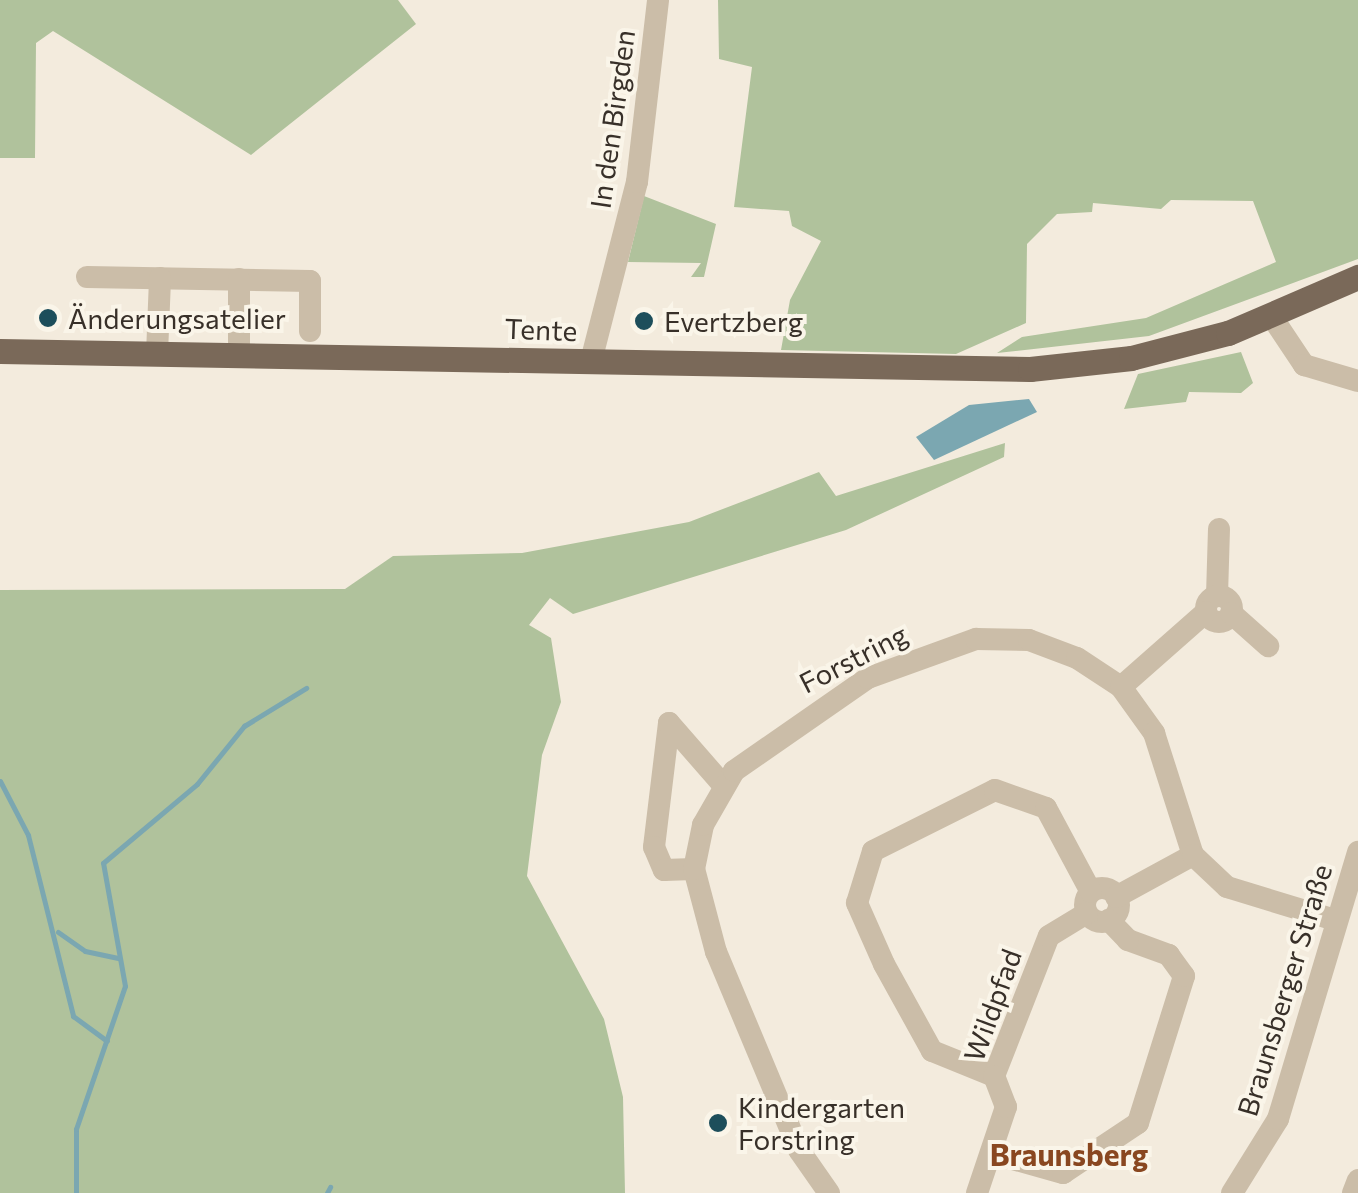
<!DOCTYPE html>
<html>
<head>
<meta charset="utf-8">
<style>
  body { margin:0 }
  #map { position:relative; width:1358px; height:1193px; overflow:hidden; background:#f3ebdd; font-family:Commissioner,sans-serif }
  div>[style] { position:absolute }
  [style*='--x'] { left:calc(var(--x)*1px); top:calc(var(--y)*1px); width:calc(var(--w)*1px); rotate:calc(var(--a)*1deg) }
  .green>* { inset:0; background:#b0c29c }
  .water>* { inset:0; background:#7ba7b1 }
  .stream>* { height:5px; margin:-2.5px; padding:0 2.5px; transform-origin:2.5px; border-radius:2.5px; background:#7ba7b1 }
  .minor>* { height:22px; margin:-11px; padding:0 11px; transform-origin:11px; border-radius:11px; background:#cbbda8 }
  .minor>.ring { margin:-11px; padding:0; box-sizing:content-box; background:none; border:22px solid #cbbda8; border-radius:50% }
  .major>* { height:25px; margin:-12.5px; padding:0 12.5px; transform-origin:12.5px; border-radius:12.5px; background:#7a6959 }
  .dots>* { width:28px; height:28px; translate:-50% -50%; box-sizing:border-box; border:5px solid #faf5e9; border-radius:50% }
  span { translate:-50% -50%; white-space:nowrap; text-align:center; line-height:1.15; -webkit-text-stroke:8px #faf5e9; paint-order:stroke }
  .street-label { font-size:28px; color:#383029 }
  .poi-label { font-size:28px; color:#383029 }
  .left { translate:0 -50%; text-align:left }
  .neighbourhood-label { font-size:30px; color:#894720; font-weight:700 }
</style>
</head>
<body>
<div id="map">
  <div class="green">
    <i style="clip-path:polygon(0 0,398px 0,416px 24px,251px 155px,53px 31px,36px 43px,35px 158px,0 158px)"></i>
    <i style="clip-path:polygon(718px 0,1358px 0,1358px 259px,1149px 336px,997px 353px,1022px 337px,1146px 318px,1276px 262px,1253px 201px,1171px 200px,1161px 209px,1093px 203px,1092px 212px,1057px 214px,1027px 244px,1026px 323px,956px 354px,781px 350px,790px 300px,821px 241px,792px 226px,789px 211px,734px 207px,752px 67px,719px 59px)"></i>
    <i style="clip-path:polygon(644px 196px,716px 224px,704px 277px,691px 277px,701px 263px,628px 262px)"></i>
    <i style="clip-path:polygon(1241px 352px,1253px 383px,1241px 393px,1189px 392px,1186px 402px,1124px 409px,1138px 374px)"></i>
    <i style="clip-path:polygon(1005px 443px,1004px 457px,846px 530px,573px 614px,550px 598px,529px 625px,551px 638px,561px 702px,542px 755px,527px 876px,604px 1019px,623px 1097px,625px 1193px,0 1193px,0 590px,345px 589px,393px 556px,522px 553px,689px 522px,819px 472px,836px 496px)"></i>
  </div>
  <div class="water">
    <i style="clip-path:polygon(1029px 399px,1037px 412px,934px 460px,916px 437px,969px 405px)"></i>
  </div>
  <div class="stream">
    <i style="--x:0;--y:781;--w:61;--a:62.6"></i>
    <i style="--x:28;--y:835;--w:187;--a:76"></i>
    <i style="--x:73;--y:1016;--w:42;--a:36.3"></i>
    <i style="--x:58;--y:932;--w:33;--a:35"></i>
    <i style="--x:85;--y:951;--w:35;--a:12"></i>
    <i style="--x:76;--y:1193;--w:64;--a:-90"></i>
    <i style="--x:76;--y:1129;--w:151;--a:-71.1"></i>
    <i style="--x:125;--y:986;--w:125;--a:-100.1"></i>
    <i style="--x:103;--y:863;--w:123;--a:-40"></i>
    <i style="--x:197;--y:784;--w:75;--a:-51"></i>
    <i style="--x:244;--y:726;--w:73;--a:-31.5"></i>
    <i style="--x:327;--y:1193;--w:7;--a:-63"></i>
  </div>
  <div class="minor">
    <i style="--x:87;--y:277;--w:223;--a:1"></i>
    <i style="--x:310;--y:281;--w:50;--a:90"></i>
    <i style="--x:1272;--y:317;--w:58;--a:56.3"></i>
    <i style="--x:1304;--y:365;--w:56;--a:16.5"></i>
    <i style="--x:157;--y:354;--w:76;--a:-87.7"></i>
    <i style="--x:239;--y:355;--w:76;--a:-90"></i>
    <i style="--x:591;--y:361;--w:185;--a:-75.6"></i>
    <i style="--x:637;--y:182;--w:183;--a:-83.4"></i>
    <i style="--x:1217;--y:596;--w:67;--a:-88.3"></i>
    <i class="ring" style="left:1206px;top:596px;width:4px;height:4px"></i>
    <i style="--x:1231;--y:613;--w:50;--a:41.7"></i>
    <i style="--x:1121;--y:687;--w:113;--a:-41.4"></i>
    <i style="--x:669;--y:723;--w:125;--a:96.9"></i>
    <i style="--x:654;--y:847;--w:25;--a:67"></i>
    <i style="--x:664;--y:870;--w:30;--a:-2"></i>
    <i style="--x:669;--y:723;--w:82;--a:48.9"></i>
    <i class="ring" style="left:1085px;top:888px;width:12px;height:12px"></i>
    <i style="--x:1116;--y:897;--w:88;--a:-28.6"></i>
    <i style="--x:994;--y:1076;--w:67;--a:-158"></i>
    <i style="--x:932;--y:1051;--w:99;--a:-118.9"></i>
    <i style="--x:884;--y:964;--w:67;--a:-113.9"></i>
    <i style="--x:857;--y:903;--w:54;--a:-72.9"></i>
    <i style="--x:873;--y:851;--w:136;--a:-26.6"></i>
    <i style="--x:995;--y:790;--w:54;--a:19.4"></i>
    <i style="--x:1046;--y:808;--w:95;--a:61.8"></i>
    <i style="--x:994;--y:1076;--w:150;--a:-68.6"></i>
    <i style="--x:1049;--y:936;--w:44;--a:-31.2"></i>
    <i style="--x:991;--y:1153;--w:75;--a:15.5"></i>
    <i style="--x:1063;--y:1173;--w:90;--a:-33.7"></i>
    <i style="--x:1138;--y:1123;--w:154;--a:-72.6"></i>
    <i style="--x:1184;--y:976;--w:26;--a:-126"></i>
    <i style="--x:1169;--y:955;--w:44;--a:-159.9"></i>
    <i style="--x:1128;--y:940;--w:28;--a:-134"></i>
    <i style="--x:829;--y:1193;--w:52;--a:-124.9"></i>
    <i style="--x:799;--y:1150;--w:215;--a:-112.7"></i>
    <i style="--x:716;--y:952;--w:86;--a:-104.8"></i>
    <i style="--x:694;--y:869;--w:45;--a:-78.4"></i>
    <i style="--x:703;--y:825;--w:62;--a:-60.1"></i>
    <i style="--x:734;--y:771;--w:163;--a:-34.8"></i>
    <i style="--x:868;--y:678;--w:115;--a:-19.9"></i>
    <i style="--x:976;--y:639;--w:53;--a:1.1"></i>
    <i style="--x:1029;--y:640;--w:51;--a:20.6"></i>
    <i style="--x:1077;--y:658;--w:53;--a:33.4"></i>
    <i style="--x:1121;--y:687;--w:57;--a:54.3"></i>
    <i style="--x:1154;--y:733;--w:128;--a:72.3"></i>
    <i style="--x:1193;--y:855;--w:47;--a:43.3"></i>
    <i style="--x:1227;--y:887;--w:113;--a:17"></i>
    <i style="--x:977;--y:1193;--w:91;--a:-71.4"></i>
    <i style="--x:1006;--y:1107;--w:33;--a:-111"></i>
    <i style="--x:1232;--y:1193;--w:87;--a:-58.1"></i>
    <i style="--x:1278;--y:1119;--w:279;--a:-73.3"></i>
    <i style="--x:1353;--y:1193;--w:14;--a:-69"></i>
  </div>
  <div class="major">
    <i style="--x:0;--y:351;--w:1030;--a:1"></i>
    <i style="--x:1030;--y:369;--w:102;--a:-6.2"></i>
    <i style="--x:1131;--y:358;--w:100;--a:-14.5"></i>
    <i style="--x:1228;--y:333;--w:142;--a:-23.3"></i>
  </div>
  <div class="dots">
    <i style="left:48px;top:318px;background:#1d4e5b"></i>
    <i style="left:644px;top:321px;background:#1d4e5b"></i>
    <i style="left:718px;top:1123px;background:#1d4e5b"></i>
  </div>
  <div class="street-label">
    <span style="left:612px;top:119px;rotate:-82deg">In den Birgden</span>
    <span style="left:541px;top:329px;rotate:2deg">Tente</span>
    <span style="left:853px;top:658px;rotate:-27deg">Forstring</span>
    <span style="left:1284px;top:990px;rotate:-73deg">Braunsberger Straße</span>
    <span style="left:992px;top:1005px;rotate:-70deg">Wildpfad</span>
  </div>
  <div class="poi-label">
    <span class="left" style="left:68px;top:318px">Änderungsatelier</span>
    <span class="left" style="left:664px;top:321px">Evertzberg</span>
    <span class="left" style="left:738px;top:1123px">Kindergarten<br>Forstring</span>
  </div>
  <div class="neighbourhood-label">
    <span style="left:1069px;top:1154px">Braunsberg</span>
  </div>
</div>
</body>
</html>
